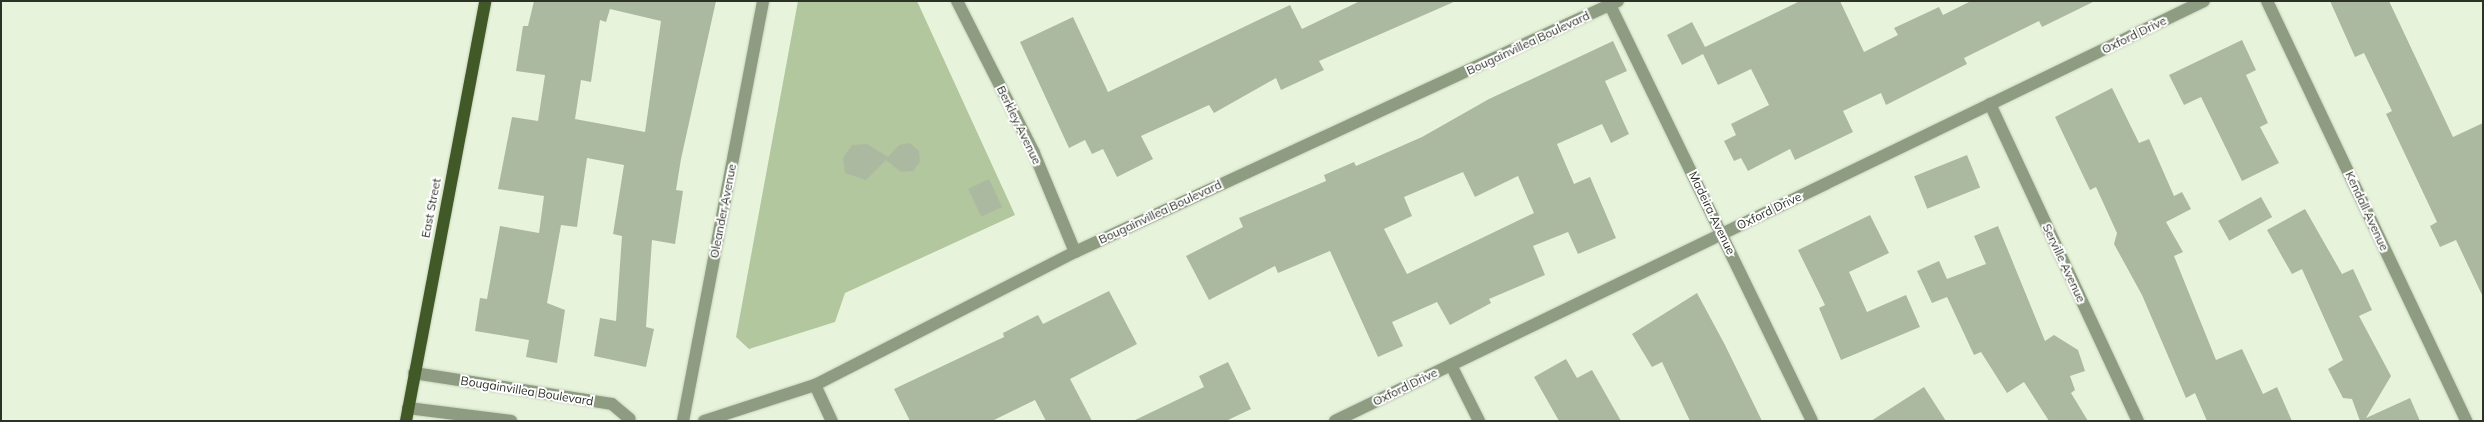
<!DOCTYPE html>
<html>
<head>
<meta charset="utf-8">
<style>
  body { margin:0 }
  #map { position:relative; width:2484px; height:422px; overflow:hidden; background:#e7f4db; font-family:Mulish,sans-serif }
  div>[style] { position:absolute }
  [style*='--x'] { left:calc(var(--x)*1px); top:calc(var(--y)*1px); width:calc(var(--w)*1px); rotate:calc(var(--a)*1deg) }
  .green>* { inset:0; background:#b2c79d }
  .building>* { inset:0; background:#acb9a1; transform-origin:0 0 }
  .roads { filter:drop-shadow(0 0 1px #c6d1bb) drop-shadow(0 0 1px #c6d1bb) }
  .minor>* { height:12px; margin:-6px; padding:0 6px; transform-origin:6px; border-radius:6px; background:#8e9c81 }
  .major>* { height:12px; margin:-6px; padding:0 6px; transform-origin:6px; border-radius:6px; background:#415827 }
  span { translate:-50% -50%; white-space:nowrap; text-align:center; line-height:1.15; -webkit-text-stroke:4px #fff; paint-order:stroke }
  .street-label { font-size:12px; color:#2d3228 }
  .frame { position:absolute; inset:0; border:2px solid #2d3228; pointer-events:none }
</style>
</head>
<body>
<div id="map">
  <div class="green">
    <i style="clip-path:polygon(798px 1px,917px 1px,1015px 215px,845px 293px,835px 322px,749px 349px,736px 337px)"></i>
  </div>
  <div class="building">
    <i style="clip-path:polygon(evenodd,534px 1px,716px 1px,681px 159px,676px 190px,683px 191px,675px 244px,652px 240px,646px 327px,654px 329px,646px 367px,594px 356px,600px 318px,616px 321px,622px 236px,613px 234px,624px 165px,587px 158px,577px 227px,561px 225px,547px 303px,565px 310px,557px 363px,526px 357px,529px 340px,475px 331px,480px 298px,487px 299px,500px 226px,539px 233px,544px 196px,498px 189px,512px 117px,538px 121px,545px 75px,516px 71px,523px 26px,528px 26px,534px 1px,610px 9px,661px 21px,645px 132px,575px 119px,581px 80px,591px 82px,600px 20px,606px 22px,610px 9px)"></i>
    <i style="clip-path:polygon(1360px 1px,1456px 1px,1319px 61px,1324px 70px,1281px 90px,1276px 78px,1214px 113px,1209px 105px,1141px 136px,1153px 159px,1117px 177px,1103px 149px,1092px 154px,1085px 140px,1069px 148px,1020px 42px,1073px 17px,1108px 92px,1290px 5px,1302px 29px)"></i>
    <i style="clip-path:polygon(1800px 1px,1840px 1px,1864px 52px,1898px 35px,1894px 28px,1939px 7px,1943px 15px,1971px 1px,2095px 1px,2042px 27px,2039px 21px,1964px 58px,1967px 64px,1886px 105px,1881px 93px,1843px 111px,1853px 132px,1795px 160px,1790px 149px,1748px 171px,1741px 158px,1734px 161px,1724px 141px,1736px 135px,1731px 124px,1769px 105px,1751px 69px,1718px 85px,1703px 54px,1682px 65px,1667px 35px,1692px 22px,1705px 47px)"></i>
    <i style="clip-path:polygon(2330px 1px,2389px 1px,2453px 137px,2483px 123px,2483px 297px,2456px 240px,2440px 247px,2430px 226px,2437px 222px,2386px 114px,2392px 111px,2364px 53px,2355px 57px)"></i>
    <i style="clip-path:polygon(2242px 40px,2256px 70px,2246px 75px,2268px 123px,2260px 127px,2279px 163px,2242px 181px,2201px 97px,2184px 105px,2169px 75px)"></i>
    <i style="clip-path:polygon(evenodd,1613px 41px,1627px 71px,1605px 81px,1629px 134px,1611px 143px,1602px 124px,1557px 144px,1574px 184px,1590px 177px,1616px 238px,1578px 254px,1568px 232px,1533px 246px,1545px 275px,1489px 299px,1491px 303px,1450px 325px,1437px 302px,1392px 322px,1403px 346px,1378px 357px,1330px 251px,1278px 273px,1275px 266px,1209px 300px,1186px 256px,1243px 227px,1239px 218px,1326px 181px,1324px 175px,1354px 162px,1356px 166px,1422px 137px,1489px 99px,1613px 41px,1463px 172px,1475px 197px,1518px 176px,1534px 213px,1407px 274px,1384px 229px,1412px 216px,1404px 197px,1463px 172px)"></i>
    <i style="clip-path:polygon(2112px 88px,2139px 143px,2149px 139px,2174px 196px,2182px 192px,2191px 209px,2166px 222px,2183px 252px,2174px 256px,2216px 360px,2242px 349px,2263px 394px,2277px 387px,2292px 421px,2207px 421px,2195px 393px,2186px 398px,2142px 295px,2114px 244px,2117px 233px,2096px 187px,2090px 190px,2055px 117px)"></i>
    <i style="clip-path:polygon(910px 143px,919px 151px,920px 162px,913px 171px,901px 172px,886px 160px,866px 180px,845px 173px,843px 158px,852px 145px,867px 144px,888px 157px,899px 145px)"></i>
    <i style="left:1967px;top:155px;width:35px;height:57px;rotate:68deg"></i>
    <i style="left:989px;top:179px;width:31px;height:23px;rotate:65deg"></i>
    <i style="left:2261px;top:197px;width:23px;height:49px;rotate:61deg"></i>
    <i style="clip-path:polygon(2305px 209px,2342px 274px,2353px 269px,2372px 310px,2359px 316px,2391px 376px,2366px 418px,2410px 398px,2420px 421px,2360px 421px,2352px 399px,2343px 398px,2328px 369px,2343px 360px,2302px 269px,2292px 274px,2267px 230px)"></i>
    <i style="clip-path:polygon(1870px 215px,1889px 253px,1849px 272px,1867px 312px,1906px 295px,1920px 327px,1841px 360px,1819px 308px,1825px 305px,1798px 250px)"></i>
    <i style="clip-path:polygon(1998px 226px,2045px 341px,2054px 335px,2078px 350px,2085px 371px,2070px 376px,2075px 390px,2071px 393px,2088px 421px,2049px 421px,2024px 382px,2007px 393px,1981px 352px,1974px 355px,1947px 297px,1932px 303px,1917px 271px,1939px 261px,1947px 279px,1986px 264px,1974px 236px)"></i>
    <i style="clip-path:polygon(1109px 291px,1137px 344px,1070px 379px,1092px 421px,1046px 421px,1035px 400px,992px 421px,910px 421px,894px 389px,1004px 337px,1003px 333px,1038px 315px,1043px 324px)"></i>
    <i style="clip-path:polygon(1697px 293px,1725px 345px,1762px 421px,1690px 421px,1662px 362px,1652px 367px,1632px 334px)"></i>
    <i style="clip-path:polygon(1566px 359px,1577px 378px,1592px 370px,1621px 421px,1559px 421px,1534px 377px)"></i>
    <i style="clip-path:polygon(1228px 362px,1251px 409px,1226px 421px,1133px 421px,1204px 387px,1199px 376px)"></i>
    <i style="clip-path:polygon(1924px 387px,1946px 421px,1871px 421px)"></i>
  </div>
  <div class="roads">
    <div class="minor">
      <i style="--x:957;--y:1;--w:170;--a:63.1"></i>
      <i style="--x:1034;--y:153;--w:107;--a:67.5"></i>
      <i style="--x:2267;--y:1;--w:465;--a:64.6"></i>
      <i style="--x:1610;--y:5;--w:462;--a:64.1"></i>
      <i style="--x:1990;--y:104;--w:350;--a:65"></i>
      <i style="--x:1451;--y:365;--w:63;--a:63.4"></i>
      <i style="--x:414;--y:373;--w:200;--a:8.9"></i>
      <i style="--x:612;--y:404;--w:23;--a:40"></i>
      <i style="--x:815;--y:385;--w:40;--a:65"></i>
      <i style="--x:408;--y:408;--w:104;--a:7.2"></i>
      <i style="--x:683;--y:421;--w:428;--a:-79.2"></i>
      <i style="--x:704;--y:421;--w:117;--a:-18"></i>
      <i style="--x:815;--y:385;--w:292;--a:-27.1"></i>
      <i style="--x:1075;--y:252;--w:598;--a:-24.81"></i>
      <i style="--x:1335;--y:421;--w:965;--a:-25.8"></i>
    </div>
    <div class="major">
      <i style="--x:406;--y:421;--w:427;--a:-79.3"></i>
    </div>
  </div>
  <div class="street-label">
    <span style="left:2134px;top:35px;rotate:-26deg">Oxford Drive</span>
    <span style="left:1528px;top:43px;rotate:-25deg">Bougainvillea Boulevard</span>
    <span style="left:1019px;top:125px;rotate:64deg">Berkley Avenue</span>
    <span style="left:431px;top:208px;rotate:-79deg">East Street</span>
    <span style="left:723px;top:211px;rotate:-79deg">Oleander Avenue</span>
    <span style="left:1769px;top:211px;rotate:-26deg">Oxford Drive</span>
    <span style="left:2367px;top:211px;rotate:65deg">Kendall Avenue</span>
    <span style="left:1160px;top:212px;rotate:-25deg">Bougainvillea Boulevard</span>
    <span style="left:1712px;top:213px;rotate:64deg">Madeira Avenue</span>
    <span style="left:2064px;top:263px;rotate:65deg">Serville Avenue</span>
    <span style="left:1405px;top:387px;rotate:-26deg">Oxford Drive</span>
    <span style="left:527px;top:391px;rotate:9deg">Bougainvillea Boulevard</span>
  </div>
  <div class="frame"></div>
</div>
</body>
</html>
